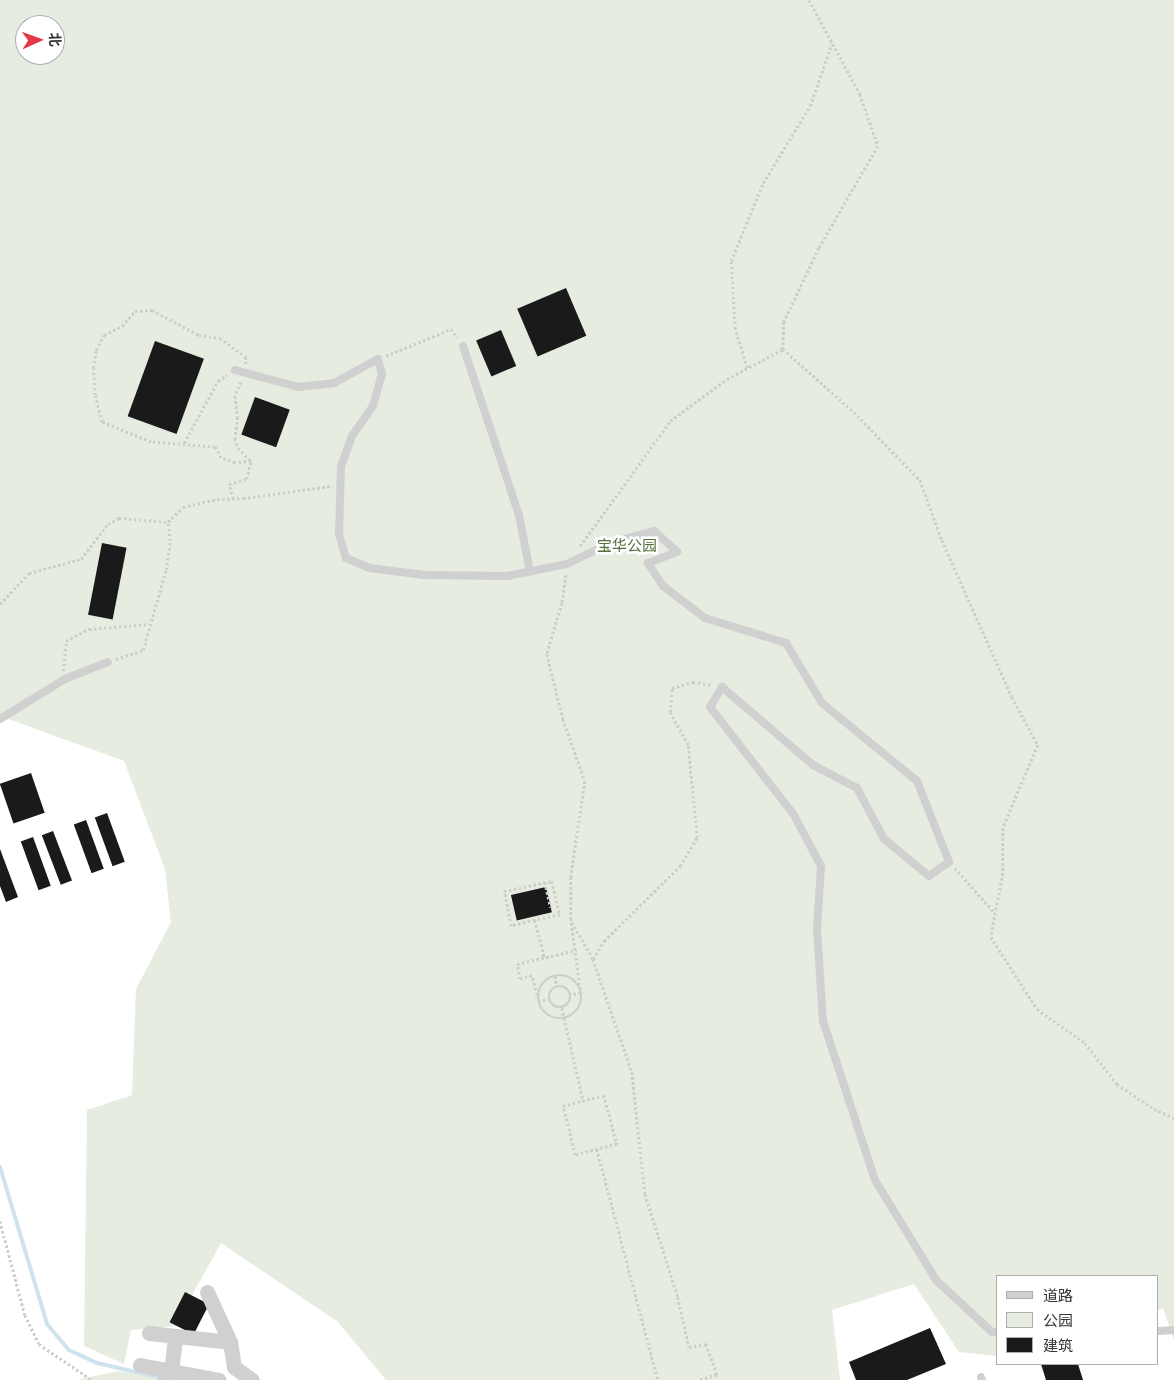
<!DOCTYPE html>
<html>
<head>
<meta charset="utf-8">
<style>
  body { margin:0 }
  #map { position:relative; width:1174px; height:1380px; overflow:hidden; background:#fff; font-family:"Fira Sans Condensed","Noto Sans SC",sans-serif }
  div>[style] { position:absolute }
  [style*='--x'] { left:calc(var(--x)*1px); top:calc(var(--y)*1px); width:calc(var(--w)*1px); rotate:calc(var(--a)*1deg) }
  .green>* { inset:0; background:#e6ecdf }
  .stream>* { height:4px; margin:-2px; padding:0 2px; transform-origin:2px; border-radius:2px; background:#cfe2ee }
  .building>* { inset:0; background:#1a1a1a; transform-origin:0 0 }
  .path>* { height:2.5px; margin-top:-1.25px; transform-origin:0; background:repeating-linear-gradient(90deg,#cdcdcd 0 2.5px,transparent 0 5px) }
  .path>.ring { margin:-1.25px; padding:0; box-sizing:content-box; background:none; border:2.5px solid #cdcdcd; border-radius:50% }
  .service>* { height:8px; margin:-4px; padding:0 4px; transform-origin:4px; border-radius:4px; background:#d0d0d0 }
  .minor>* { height:15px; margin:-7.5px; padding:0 7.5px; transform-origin:7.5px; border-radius:7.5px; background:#d0d0d0 }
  span { translate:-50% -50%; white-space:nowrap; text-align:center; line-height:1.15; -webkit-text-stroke:5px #fff; paint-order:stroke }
  .park-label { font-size:15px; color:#56703f }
  .legend { position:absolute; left:996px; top:1275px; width:162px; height:90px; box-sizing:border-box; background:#fff; border:1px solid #adadad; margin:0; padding:6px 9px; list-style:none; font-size:15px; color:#333 }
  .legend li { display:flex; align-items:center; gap:10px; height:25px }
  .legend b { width:25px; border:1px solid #adadad }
  .north { position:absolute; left:15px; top:15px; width:50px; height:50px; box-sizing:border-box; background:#fff; border:1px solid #adadad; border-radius:50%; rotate:88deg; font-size:14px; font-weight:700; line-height:20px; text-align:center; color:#333 }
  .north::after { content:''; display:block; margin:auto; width:18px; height:22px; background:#e63946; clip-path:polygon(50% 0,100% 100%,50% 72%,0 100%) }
</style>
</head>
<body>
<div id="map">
  <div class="green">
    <i style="clip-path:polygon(evenodd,0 0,1174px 0,1174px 1340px,1163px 1308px,1158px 1310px,1158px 1276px,998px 1276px,998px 1356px,959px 1352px,914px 1284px,832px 1310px,840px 1380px,386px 1380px,338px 1322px,221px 1243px,175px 1326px,131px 1330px,124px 1364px,84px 1346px,87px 1110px,132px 1095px,136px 989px,171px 922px,165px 869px,124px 761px,0 716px,0 0,25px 25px,55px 25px,55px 55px,25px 55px,25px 25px)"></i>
    <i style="clip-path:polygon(119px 1371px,171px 1380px,76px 1380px)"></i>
  </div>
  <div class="stream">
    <i style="--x:0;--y:1167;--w:164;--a:73.3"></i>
    <i style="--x:47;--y:1324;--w:34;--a:50"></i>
    <i style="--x:69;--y:1350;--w:31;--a:25"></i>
    <i style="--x:97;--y:1363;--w:67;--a:13"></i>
  </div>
  <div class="building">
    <i style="left:566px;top:288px;width:52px;height:53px;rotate:67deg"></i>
    <i style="left:501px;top:330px;width:39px;height:27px;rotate:67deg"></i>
    <i style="left:155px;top:341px;width:52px;height:80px;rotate:20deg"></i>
    <i style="left:255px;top:397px;width:37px;height:40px;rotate:20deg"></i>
    <i style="left:102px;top:543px;width:25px;height:73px;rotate:11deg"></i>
    <i style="left:31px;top:773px;width:42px;height:33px;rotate:71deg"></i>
    <i style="left:107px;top:813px;width:52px;height:13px;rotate:70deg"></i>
    <i style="left:86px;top:820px;width:52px;height:13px;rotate:70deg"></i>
    <i style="left:53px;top:831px;width:53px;height:12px;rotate:69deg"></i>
    <i style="left:33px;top:837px;width:52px;height:13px;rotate:70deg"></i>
    <i style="clip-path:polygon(0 849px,18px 897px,6px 902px,0 886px)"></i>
    <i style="left:546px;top:887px;width:26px;height:36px;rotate:77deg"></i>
    <i style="left:185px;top:1292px;width:27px;height:34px;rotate:27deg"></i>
    <i style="clip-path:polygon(930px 1328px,946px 1364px,907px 1380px,856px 1380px,849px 1362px)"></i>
    <i style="clip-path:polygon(1041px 1364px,1078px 1364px,1083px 1380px,1046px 1380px)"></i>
  </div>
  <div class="path">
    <i style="--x:809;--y:0;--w:107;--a:61.5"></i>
    <i style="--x:860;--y:94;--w:55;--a:70.9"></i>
    <i style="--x:878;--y:146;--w:118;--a:120"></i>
    <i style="--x:819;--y:248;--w:82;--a:115.3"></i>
    <i style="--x:784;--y:322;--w:27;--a:92"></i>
    <i style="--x:783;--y:349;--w:95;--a:41.6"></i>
    <i style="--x:854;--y:412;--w:95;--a:45.9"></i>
    <i style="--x:920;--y:480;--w:64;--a:69.9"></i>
    <i style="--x:942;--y:540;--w:172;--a:66"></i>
    <i style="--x:1012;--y:697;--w:55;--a:61.6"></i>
    <i style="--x:1038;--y:745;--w:90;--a:112.9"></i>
    <i style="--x:1003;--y:828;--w:45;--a:90"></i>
    <i style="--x:1003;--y:873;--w:65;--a:100.6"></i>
    <i style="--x:991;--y:937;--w:85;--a:57.4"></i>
    <i style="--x:1037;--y:1009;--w:59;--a:35.3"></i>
    <i style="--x:1085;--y:1043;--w:52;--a:52"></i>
    <i style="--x:1117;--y:1084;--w:45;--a:34"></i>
    <i style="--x:1154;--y:1109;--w:22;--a:24"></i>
    <i style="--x:386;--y:356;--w:70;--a:-22.6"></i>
    <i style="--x:451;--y:329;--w:11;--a:52"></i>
    <i style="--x:747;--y:368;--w:41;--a:-107.1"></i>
    <i style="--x:735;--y:329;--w:68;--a:-93.4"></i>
    <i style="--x:731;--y:261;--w:84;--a:-67.7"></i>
    <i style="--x:763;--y:183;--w:90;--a:-58.6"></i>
    <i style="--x:810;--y:106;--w:66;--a:-70.5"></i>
    <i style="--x:241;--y:382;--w:15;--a:113"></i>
    <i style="--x:235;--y:396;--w:21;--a:82"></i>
    <i style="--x:238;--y:417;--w:21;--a:98"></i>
    <i style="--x:235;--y:438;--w:10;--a:73"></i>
    <i style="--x:238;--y:448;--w:18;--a:45"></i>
    <i style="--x:184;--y:443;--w:71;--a:-61.3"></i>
    <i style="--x:218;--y:381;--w:11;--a:-34"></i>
    <i style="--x:233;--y:499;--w:16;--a:-105"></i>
    <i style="--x:229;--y:484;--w:18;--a:-16"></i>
    <i style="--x:246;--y:479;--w:19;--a:-74"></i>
    <i style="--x:251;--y:461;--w:16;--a:173"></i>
    <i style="--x:235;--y:463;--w:15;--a:-160"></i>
    <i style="--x:221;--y:458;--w:13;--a:-119"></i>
    <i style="--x:215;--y:447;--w:64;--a:-175.5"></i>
    <i style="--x:151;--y:442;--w:53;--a:-157.8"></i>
    <i style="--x:102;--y:422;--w:28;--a:-105"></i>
    <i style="--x:95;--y:395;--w:27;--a:-94"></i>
    <i style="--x:93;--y:368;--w:18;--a:-81"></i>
    <i style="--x:96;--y:350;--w:17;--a:-62"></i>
    <i style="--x:104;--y:335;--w:20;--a:-27"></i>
    <i style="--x:122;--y:326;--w:20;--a:-49"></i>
    <i style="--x:135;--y:311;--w:17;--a:-3"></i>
    <i style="--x:152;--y:310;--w:53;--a:28"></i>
    <i style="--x:199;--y:335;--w:21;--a:8"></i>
    <i style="--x:220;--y:338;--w:32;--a:36"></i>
    <i style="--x:246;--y:357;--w:7;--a:90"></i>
    <i style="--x:580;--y:546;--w:154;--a:-54.2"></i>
    <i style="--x:670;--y:421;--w:71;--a:-36.4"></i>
    <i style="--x:727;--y:379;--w:64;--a:-28.2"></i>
    <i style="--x:566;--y:575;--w:28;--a:98"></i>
    <i style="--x:562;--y:603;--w:53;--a:106.4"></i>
    <i style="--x:547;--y:654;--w:67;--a:76.2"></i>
    <i style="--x:563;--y:719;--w:66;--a:70.5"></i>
    <i style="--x:585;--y:781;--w:97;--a:98.3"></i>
    <i style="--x:571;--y:877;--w:41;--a:90"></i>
    <i style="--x:571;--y:918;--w:76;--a:82.4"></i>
    <i style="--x:581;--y:993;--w:10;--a:169"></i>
    <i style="--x:0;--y:604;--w:42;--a:-46.9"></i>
    <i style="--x:29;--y:573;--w:54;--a:-15.1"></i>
    <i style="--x:81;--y:559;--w:44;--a:-52.4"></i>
    <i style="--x:108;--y:524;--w:13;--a:-29"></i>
    <i style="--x:119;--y:518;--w:49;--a:4.7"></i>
    <i style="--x:116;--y:659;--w:28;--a:-18"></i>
    <i style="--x:143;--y:650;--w:83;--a:-74"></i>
    <i style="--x:166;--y:570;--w:29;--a:-82"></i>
    <i style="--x:170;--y:541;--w:19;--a:-96"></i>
    <i style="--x:168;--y:522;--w:21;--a:-45"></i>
    <i style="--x:183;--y:507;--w:35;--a:-13"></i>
    <i style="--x:217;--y:499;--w:26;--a:-2"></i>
    <i style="--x:243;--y:498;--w:90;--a:-7.7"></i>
    <i style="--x:63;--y:671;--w:30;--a:-84"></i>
    <i style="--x:66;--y:641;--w:26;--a:-28"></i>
    <i style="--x:89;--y:629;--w:60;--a:-4.8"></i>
    <i style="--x:955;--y:868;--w:59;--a:48.4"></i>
    <i style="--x:545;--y:882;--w:26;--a:77"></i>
    <i style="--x:535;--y:920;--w:25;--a:166"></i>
    <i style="--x:511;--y:926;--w:36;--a:-101"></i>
    <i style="--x:504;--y:891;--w:49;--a:-11.8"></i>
    <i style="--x:552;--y:881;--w:35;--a:77"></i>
    <i style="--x:560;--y:915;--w:25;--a:169"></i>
    <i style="--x:535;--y:920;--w:38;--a:76"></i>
    <i style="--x:572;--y:922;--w:43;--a:60.4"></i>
    <i style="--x:593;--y:959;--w:120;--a:71"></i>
    <i style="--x:632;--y:1072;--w:123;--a:83.9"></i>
    <i style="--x:645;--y:1194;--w:108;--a:72.2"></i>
    <i style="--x:678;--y:1297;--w:51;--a:77.6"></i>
    <i style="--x:689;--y:1347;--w:17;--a:-10"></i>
    <i style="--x:706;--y:1344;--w:33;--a:70"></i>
    <i style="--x:717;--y:1375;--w:18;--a:164"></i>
    <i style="--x:593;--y:959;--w:21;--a:-59"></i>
    <i style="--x:604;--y:941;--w:107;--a:-44.6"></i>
    <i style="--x:680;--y:866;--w:33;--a:-59"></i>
    <i style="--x:697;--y:838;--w:93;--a:-95.5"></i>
    <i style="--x:688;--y:745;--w:38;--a:-119"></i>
    <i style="--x:670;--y:712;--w:24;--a:-85"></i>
    <i style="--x:672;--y:688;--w:22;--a:-16"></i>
    <i style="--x:693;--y:682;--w:18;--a:9"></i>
    <i class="ring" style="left:538px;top:975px;width:41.5px;height:41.5px"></i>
    <i style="--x:555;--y:976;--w:10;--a:79"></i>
    <i class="ring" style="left:549px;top:986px;width:19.5px;height:19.5px"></i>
    <i style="--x:537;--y:995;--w:20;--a:-105"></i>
    <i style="--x:532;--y:976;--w:12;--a:166"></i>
    <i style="--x:520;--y:979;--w:15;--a:-101"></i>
    <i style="--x:517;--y:964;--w:61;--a:-13.3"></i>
    <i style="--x:538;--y:1001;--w:11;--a:-10"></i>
    <i style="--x:562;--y:1008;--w:94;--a:77.1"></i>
    <i style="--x:604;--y:1095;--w:51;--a:75.1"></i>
    <i style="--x:617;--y:1144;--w:43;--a:165.3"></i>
    <i style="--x:575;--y:1155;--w:50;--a:-103.8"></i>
    <i style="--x:563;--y:1106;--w:42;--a:-15"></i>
    <i style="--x:597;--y:1149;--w:239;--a:75.2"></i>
    <i style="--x:0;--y:1221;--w:97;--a:75.1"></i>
    <i style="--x:25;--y:1315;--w:32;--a:64"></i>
    <i style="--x:39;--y:1344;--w:64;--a:34.2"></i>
  </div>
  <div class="service">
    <i style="--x:463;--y:346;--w:178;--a:71.7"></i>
    <i style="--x:519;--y:515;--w:58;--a:79.1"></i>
    <i style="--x:235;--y:370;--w:65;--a:15.1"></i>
    <i style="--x:298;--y:387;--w:36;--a:-6"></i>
    <i style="--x:334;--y:383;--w:50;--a:-28.6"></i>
    <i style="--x:378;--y:359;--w:16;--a:75"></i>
    <i style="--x:382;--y:374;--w:33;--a:106"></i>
    <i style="--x:373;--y:406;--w:37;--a:125"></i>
    <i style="--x:352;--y:436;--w:33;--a:110"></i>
    <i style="--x:341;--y:467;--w:67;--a:91.7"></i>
    <i style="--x:339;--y:534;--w:25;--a:74"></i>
    <i style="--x:346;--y:558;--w:25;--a:23"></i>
    <i style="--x:369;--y:568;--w:56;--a:7.1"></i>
    <i style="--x:425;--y:575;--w:82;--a:0.7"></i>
    <i style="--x:507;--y:576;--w:61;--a:-11.3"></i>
    <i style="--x:567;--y:564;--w:48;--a:-26"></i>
    <i style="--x:610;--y:543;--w:46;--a:-15.3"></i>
    <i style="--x:654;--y:531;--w:31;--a:42"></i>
    <i style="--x:677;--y:552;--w:31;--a:159"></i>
    <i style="--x:648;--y:563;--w:27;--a:57"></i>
    <i style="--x:663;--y:586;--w:53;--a:37.3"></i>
    <i style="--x:705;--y:618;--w:85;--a:17.2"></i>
    <i style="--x:786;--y:643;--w:70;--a:59"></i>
    <i style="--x:822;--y:703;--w:123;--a:39.4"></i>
    <i style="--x:917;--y:781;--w:87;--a:68.4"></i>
    <i style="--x:949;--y:862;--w:24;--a:145"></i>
    <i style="--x:929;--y:876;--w:58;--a:-140.6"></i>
    <i style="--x:884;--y:839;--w:58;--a:-117.9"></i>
    <i style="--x:857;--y:788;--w:50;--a:-152.4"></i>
    <i style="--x:813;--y:765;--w:120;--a:-139.4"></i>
    <i style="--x:722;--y:687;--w:23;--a:121"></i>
    <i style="--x:710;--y:707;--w:137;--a:52.1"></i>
    <i style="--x:794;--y:815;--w:58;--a:62.1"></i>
    <i style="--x:821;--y:866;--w:63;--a:93.6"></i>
    <i style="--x:817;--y:929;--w:92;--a:86.3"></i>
    <i style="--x:823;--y:1021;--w:167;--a:71.9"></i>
    <i style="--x:875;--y:1180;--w:117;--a:58.6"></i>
    <i style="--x:936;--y:1280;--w:76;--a:42.9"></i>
    <i style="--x:992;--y:1332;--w:6;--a:0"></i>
    <i style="--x:0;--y:719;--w:76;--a:-31.6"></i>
    <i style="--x:65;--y:679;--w:46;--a:-21.6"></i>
    <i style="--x:1158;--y:1331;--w:16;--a:-4"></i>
    <i style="--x:981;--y:1377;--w:3;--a:72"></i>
  </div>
  <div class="minor">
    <i style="--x:207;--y:1292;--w:55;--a:65.3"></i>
    <i style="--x:230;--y:1342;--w:25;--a:81"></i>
    <i style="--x:234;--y:1367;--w:22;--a:36"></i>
    <i style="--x:149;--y:1333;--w:81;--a:6.3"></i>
    <i style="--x:140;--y:1365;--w:80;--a:10.8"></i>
    <i style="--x:165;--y:1379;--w:10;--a:-53"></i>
    <i style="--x:171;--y:1371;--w:35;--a:-83"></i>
  </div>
  <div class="park-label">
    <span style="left:627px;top:547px">宝华公园</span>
  </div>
  <ul class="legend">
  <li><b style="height:6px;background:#d0d0d0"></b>道路</li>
  <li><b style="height:14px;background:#e6ecdf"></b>公园</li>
  <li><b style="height:14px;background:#1a1a1a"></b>建筑</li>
  </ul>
  <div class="north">北</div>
</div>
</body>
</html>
